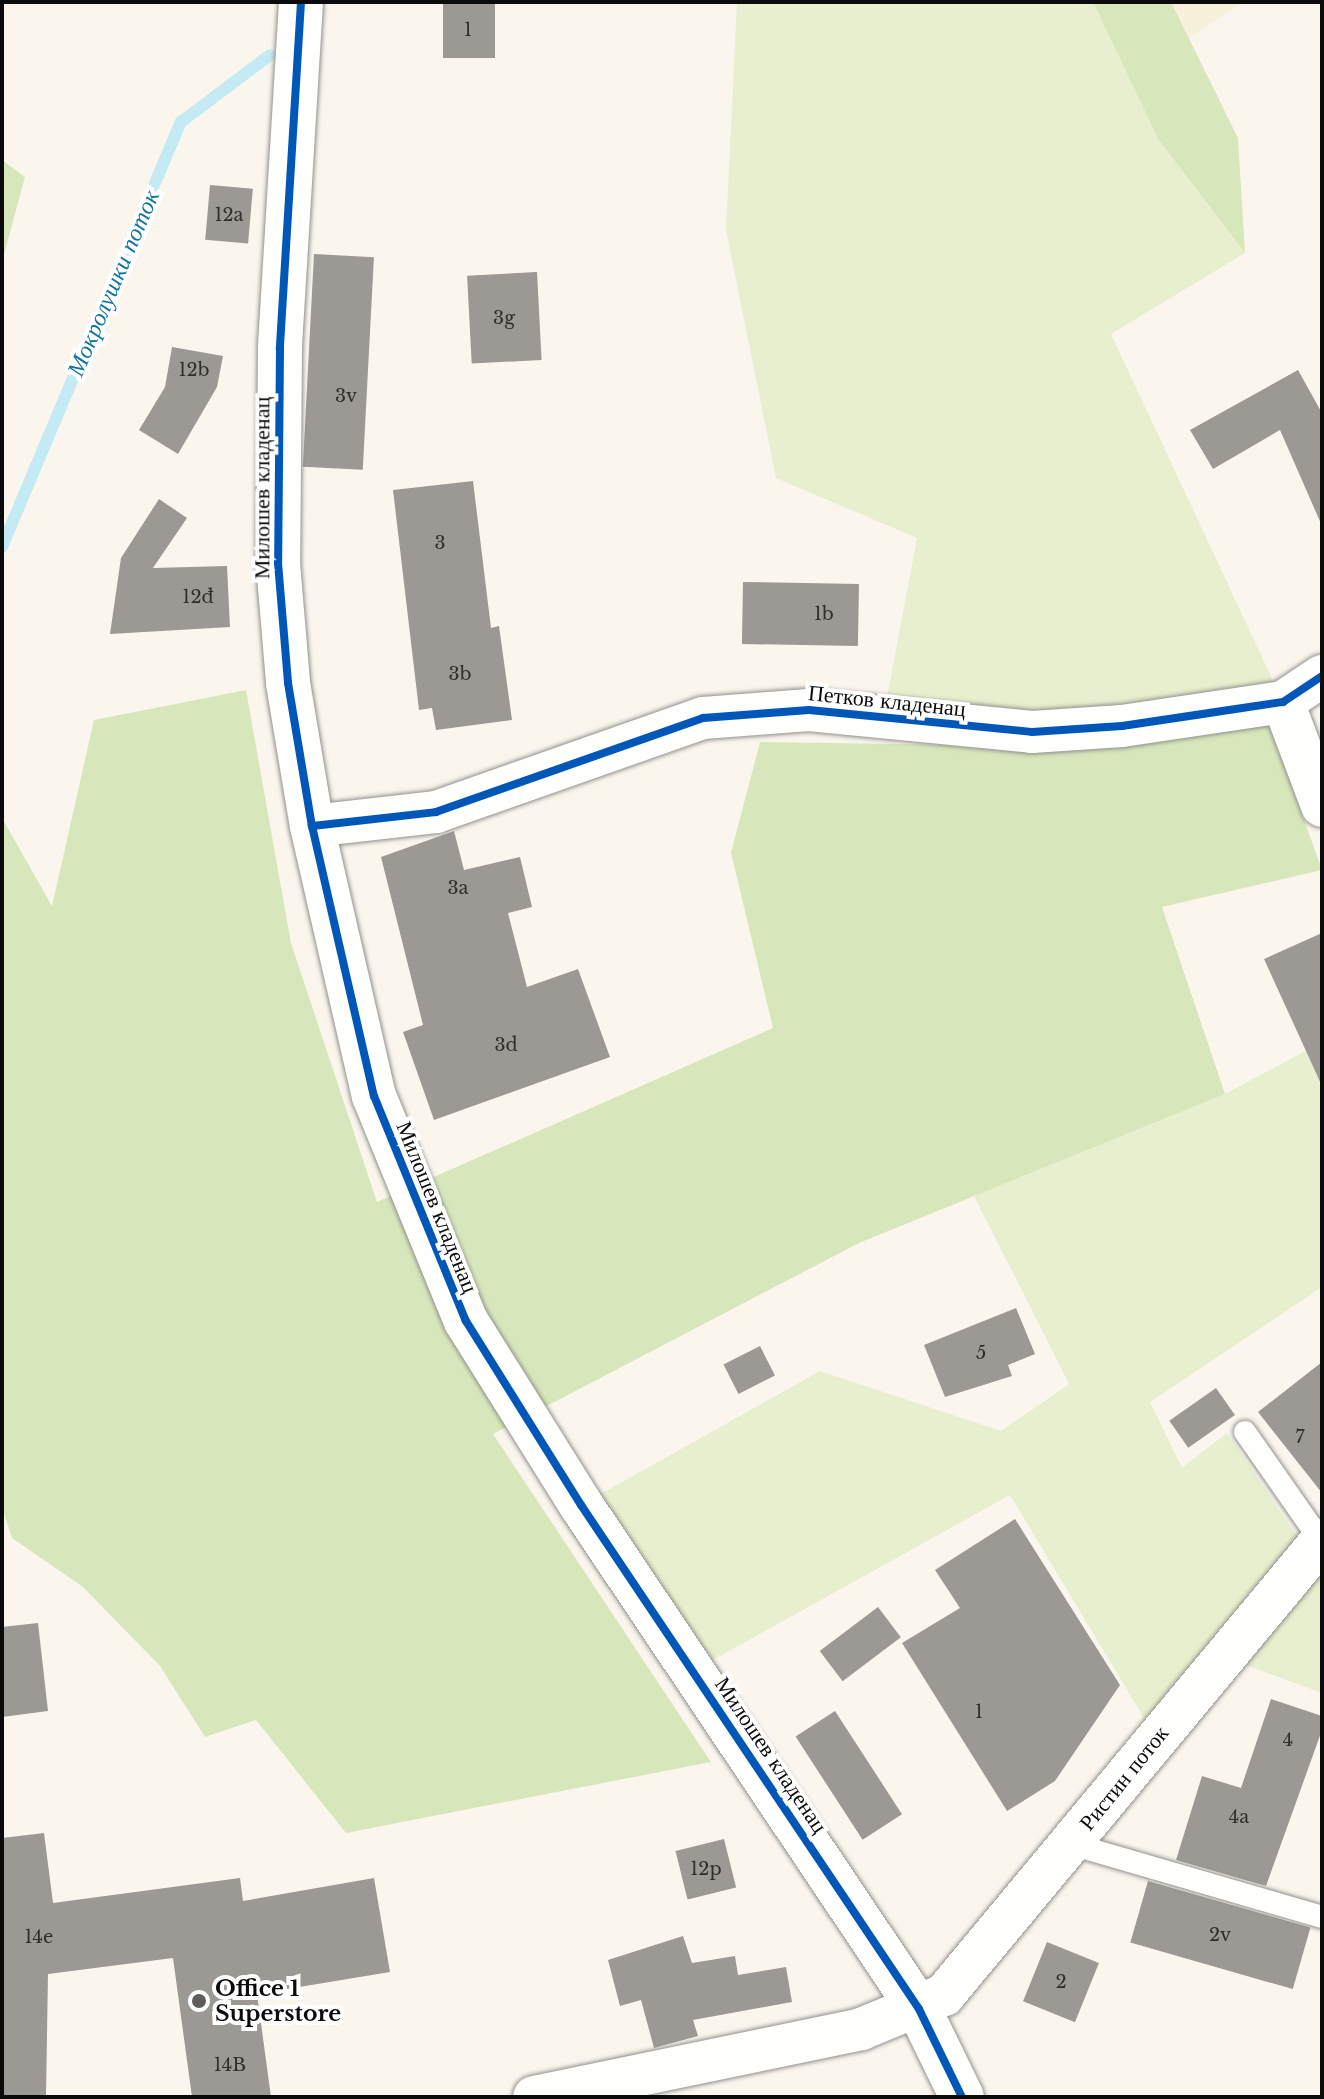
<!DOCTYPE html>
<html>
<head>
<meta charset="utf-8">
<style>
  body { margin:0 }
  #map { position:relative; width:1324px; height:2099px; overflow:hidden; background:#faf6ee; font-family:"Libre Baskerville",serif }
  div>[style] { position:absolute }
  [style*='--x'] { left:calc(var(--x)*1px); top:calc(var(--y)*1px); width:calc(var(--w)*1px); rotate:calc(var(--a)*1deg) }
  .farmland>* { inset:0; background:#f7f0da }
  .green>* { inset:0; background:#e7efce }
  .forest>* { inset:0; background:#d8e7bb }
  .stream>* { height:12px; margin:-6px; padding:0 6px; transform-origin:6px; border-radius:6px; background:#c4ebf4 }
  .building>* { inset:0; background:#9c9894; transform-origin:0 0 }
  .roads { filter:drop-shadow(0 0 2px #93918d) drop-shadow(0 0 2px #93918d) }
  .service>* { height:22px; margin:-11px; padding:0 11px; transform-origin:11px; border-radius:11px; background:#fefefc }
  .minor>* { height:42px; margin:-21px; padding:0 21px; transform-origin:21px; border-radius:21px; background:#fefefc }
  .tertiary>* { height:44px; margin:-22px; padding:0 22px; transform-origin:22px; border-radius:22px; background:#fefefc }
  .cycleway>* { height:8px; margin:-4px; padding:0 4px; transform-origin:4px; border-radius:4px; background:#0057b8 }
  .dots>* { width:22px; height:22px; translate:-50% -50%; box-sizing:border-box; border:4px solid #fff; border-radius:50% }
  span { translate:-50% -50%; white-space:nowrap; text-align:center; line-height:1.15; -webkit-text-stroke:8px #fff; paint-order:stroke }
  .number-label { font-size:18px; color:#2f2e2d }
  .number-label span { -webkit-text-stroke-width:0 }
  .street-label { font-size:22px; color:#0b0b0b }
  .poi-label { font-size:22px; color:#0b0b0b; font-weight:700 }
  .left { translate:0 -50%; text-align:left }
  .water-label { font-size:24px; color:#13759e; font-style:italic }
  .frame { position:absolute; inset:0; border:4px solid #0b0b0b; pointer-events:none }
</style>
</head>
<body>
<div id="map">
  <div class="farmland">
    <i style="clip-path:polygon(1171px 2px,1244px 2px,1189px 38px)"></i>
  </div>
  <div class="green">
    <i style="clip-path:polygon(737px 2px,1093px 2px,1158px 139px,1245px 253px,1111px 334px,1283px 702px,883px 719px,917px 538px,776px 478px,726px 230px)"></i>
    <i style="clip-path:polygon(1322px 1042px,1322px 1287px,1150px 1402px,1182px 1468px,1227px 1433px,1309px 1554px,1322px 1559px,1322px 1693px,1223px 1657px,1156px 1738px,1010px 1495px,693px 1671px,581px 1505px,820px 1371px,1001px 1431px,1069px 1384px,974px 1196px,1225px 1094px)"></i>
  </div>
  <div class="forest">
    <i style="clip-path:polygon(1093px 2px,1171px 2px,1238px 138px,1245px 253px,1158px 139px)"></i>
    <i style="clip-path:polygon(2px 160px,25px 177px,2px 262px)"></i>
    <i style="clip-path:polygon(246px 690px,291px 943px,377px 1202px,773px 1028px,731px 853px,760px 742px,1037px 746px,1267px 716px,1322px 870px,1162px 907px,1225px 1094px,859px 1243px,493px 1434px,711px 1762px,346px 1833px,256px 1720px,205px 1737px,160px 1666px,83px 1587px,12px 1538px,2px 1507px,2px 818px,52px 906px,94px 720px)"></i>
  </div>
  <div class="stream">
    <i style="--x:2;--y:547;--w:461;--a:-67.2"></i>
    <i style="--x:181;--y:122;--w:111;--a:-37"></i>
  </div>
  <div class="building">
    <i style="left:443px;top:2px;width:52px;height:56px"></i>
    <i style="left:210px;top:185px;width:43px;height:55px;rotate:5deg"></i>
    <i style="left:314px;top:254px;width:60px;height:213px;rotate:3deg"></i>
    <i style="left:537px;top:272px;width:88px;height:70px;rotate:87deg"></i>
    <i style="clip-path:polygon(172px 347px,223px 356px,217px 387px,178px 454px,139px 430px,165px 387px)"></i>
    <i style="clip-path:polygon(1298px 370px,1322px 413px,1322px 526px,1280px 430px,1213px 469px,1190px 430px)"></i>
    <i style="clip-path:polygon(473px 481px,491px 628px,499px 626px,512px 720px,436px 730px,432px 708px,419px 710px,393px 490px)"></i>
    <i style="clip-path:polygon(159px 499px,187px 518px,153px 568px,227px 566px,230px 627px,110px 634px,121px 558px)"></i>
    <i style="left:743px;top:582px;width:116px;height:62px;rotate:1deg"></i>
    <i style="clip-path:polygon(454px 831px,464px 870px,520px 857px,532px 907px,508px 913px,527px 987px,578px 969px,610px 1057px,434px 1120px,403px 1032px,423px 1025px,381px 857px)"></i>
    <i style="clip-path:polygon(1322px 933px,1322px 1086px,1264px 959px)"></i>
    <i style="clip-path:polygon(1016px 1308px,1035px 1354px,1008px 1365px,1012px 1376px,945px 1397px,924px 1345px)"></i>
    <i style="left:760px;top:1346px;width:33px;height:41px;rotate:63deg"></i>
    <i style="clip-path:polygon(1322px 1362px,1322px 1493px,1258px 1412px)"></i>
    <i style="left:1216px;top:1388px;width:33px;height:57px;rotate:55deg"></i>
    <i style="clip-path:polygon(1015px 1519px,1120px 1685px,1055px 1781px,1007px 1811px,902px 1643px,960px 1608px,935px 1570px)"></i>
    <i style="left:878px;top:1607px;width:38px;height:73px;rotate:53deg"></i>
    <i style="clip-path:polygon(38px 1623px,48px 1711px,2px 1717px,2px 1627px)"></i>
    <i style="clip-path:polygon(1271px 1699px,1322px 1716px,1322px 1730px,1266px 1886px,1176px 1860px,1202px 1776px,1241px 1788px)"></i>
    <i style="left:835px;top:1711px;width:123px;height:47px;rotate:57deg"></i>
    <i style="clip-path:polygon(44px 1833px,53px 1903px,240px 1878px,243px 1901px,374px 1878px,390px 1972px,257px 1994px,271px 2097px,192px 2097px,173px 1958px,48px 1974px,46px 2097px,2px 2097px,2px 1838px)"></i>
    <i style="left:724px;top:1839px;width:50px;height:50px;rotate:76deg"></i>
    <i style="left:1148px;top:1881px;width:169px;height:64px;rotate:16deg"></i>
    <i style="clip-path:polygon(683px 1936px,692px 1963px,735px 1956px,738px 1975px,786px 1967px,792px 2002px,693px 2020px,698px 2036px,654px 2048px,641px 2000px,620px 2006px,608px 1960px)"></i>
    <i style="left:1047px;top:1942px;width:56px;height:64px;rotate:22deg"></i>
  </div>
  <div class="roads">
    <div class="service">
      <i style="--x:1245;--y:1432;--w:133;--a:55.1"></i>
      <i style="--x:1071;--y:1844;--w:261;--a:16.2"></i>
    </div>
    <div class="minor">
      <i style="--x:1283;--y:702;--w:111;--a:69.4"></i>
      <i style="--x:312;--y:826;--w:125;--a:-6.4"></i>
      <i style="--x:436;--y:812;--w:283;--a:-19.4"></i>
      <i style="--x:703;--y:718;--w:106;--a:-4.3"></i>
      <i style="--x:809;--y:710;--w:224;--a:5.6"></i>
      <i style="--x:1032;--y:732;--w:90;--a:-3.8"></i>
      <i style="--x:1122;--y:726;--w:163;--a:-8.5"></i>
      <i style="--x:1283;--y:702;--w:47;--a:-33.7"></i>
      <i style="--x:534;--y:2097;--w:334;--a:-11.7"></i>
      <i style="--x:861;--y:2029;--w:90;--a:-22.3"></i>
      <i style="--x:944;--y:1995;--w:592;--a:-50.28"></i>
    </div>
    <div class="tertiary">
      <i style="--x:301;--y:2;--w:348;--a:93.5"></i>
      <i style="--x:280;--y:349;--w:214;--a:90.5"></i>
      <i style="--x:278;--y:563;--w:120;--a:85.2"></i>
      <i style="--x:288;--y:683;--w:145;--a:80.5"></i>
      <i style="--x:312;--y:826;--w:277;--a:77.1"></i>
      <i style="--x:374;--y:1096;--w:243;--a:67.8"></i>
      <i style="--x:466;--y:1321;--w:217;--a:58"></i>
      <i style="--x:581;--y:1505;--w:607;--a:56.15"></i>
      <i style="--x:919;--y:2009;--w:98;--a:64"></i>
    </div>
  </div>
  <div class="cycleway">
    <i style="--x:301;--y:2;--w:348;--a:93.5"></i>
    <i style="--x:280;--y:349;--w:214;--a:90.5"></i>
    <i style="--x:278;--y:563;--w:120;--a:85.2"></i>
    <i style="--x:288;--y:683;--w:145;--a:80.5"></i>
    <i style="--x:312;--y:826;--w:277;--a:77.1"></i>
    <i style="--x:374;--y:1096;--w:243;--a:67.8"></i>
    <i style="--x:466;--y:1321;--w:217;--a:58"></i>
    <i style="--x:581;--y:1505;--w:607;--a:56.15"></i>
    <i style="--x:919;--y:2009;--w:98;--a:64"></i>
    <i style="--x:312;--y:826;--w:125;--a:-6.4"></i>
    <i style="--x:436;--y:812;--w:283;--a:-19.4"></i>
    <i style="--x:703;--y:718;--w:106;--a:-4.3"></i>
    <i style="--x:809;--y:710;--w:224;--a:5.6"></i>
    <i style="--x:1032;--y:732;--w:90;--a:-3.8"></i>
    <i style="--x:1122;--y:726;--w:163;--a:-8.5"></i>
    <i style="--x:1283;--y:702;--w:47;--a:-33.7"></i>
  </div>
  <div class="dots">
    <i style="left:199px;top:2001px;background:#5f5d5a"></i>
  </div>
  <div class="number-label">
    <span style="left:468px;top:30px">1</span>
    <span style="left:229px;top:215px">12a</span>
    <span style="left:504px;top:318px">3g</span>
    <span style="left:194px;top:370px">12b</span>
    <span style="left:346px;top:396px">3v</span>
    <span style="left:440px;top:543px">3</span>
    <span style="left:198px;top:597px">12đ</span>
    <span style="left:824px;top:614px">1b</span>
    <span style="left:460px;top:674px">3b</span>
    <span style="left:458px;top:888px">3a</span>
    <span style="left:506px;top:1045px">3d</span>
    <span style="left:981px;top:1353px">5</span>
    <span style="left:1300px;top:1437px">7</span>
    <span style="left:979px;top:1712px">1</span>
    <span style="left:1288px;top:1740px">4</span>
    <span style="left:1239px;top:1817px">4a</span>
    <span style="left:706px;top:1869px">12p</span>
    <span style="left:1220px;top:1935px">2v</span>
    <span style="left:39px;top:1937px">14e</span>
    <span style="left:1061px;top:1982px">2</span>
    <span style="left:230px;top:2065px">14B</span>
  </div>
  <div class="street-label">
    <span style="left:262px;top:488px;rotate:-90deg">Милошев кладенац</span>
    <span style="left:887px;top:701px;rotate:6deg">Петков кладенац</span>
    <span style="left:437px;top:1207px;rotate:68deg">Милошев кладенац</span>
    <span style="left:771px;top:1755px;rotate:56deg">Милошев кладенац</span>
    <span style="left:1124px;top:1778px;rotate:-51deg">Ристин поток</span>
  </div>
  <div class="poi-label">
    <span class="left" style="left:215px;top:2001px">Office 1<br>Superstore</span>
  </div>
  <div class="water-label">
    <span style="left:113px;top:283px;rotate:-67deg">Мокролушки поток</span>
  </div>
  <div class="frame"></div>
</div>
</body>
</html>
